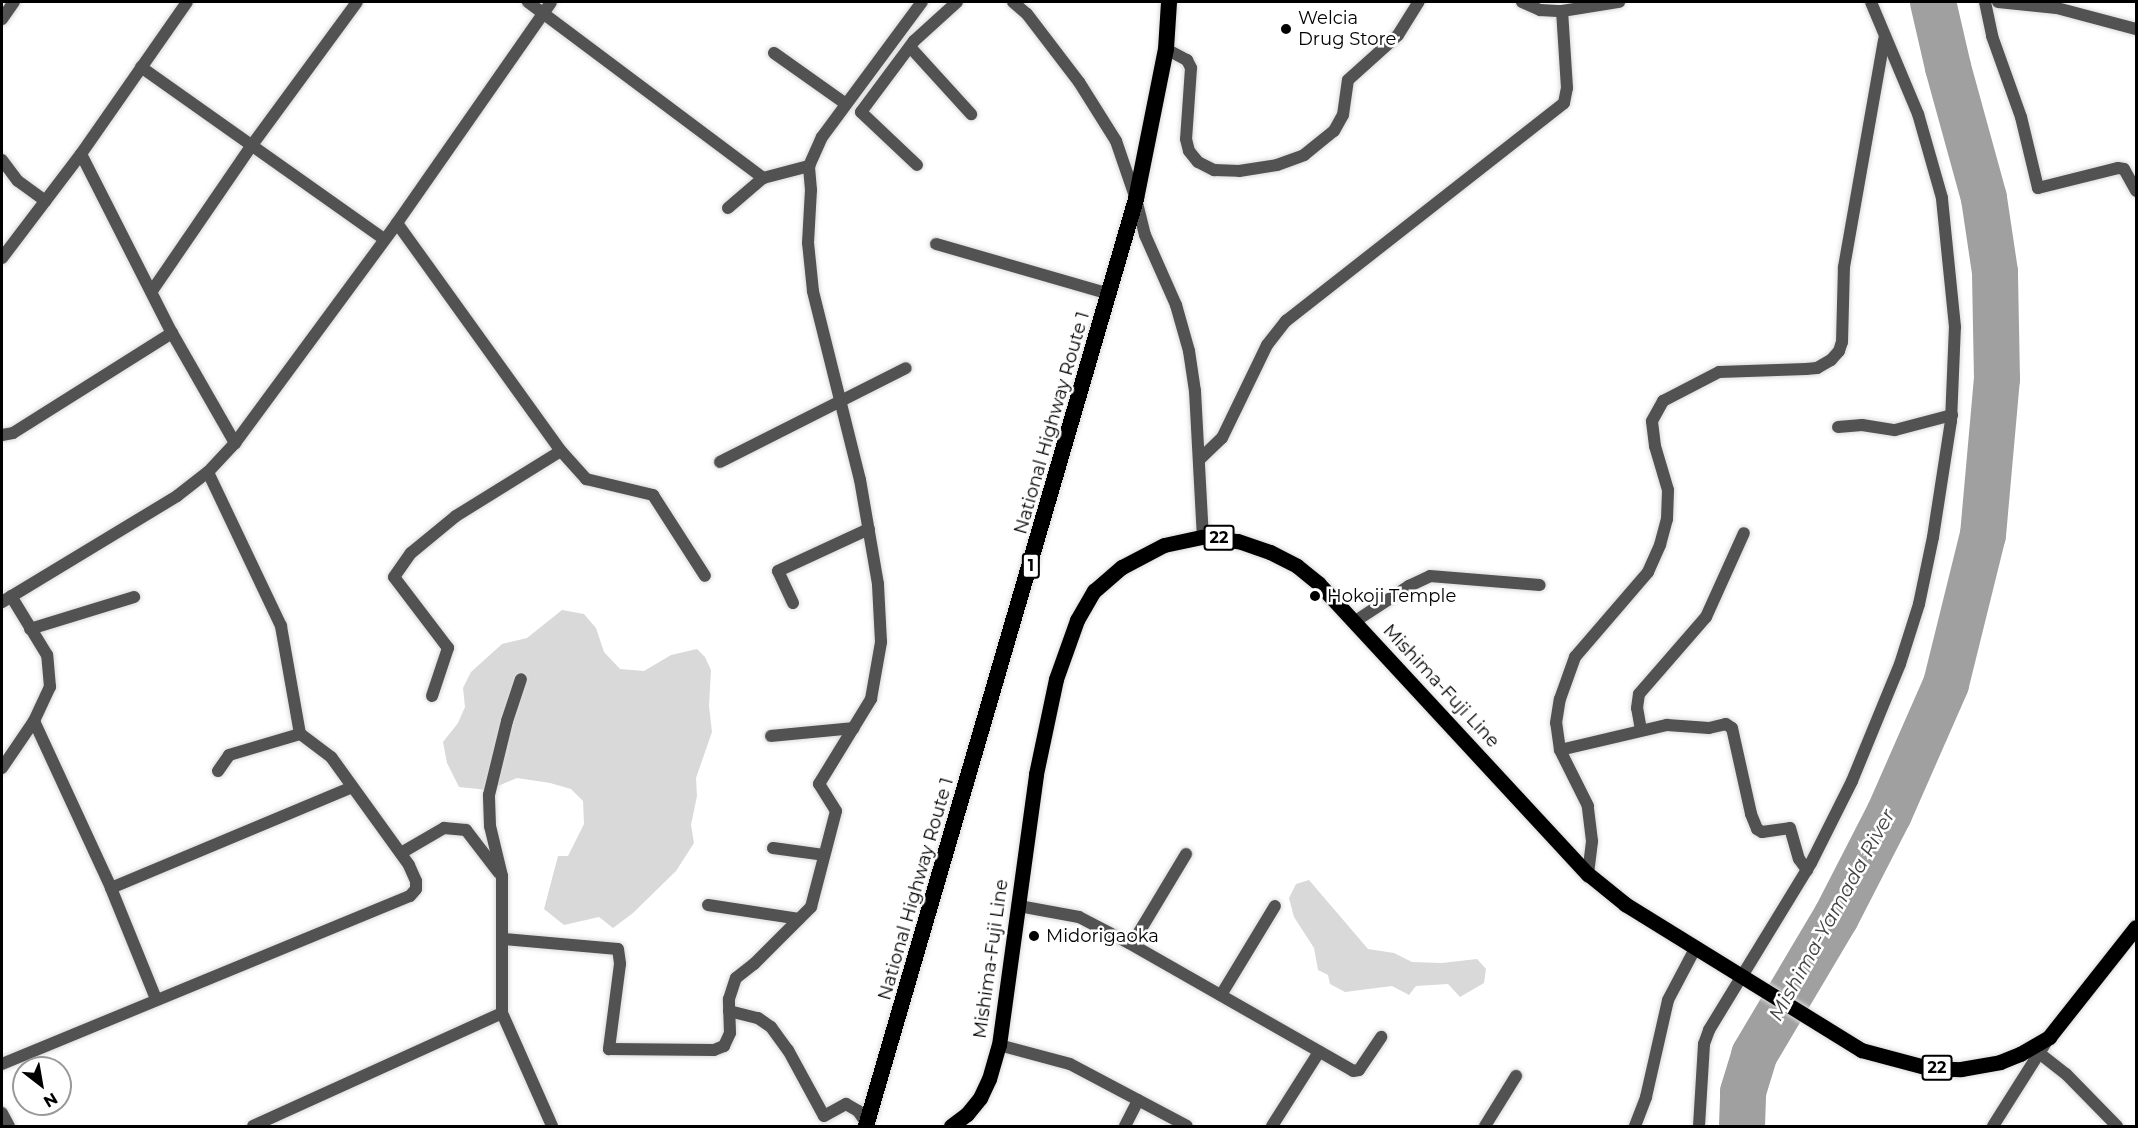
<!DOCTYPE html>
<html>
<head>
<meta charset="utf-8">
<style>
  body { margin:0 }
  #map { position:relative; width:2138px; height:1128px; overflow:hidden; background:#fff; font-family:Montserrat,sans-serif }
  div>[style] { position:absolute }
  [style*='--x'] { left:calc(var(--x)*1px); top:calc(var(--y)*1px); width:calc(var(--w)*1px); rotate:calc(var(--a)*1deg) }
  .green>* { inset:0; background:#d9d9d9 }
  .river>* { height:46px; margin:-23px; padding:0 23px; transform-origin:23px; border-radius:23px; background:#a0a0a0 }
  .roads { filter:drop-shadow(0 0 2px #dbdbdb) drop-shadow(0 0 2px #dbdbdb) }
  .service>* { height:12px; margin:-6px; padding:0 6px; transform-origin:6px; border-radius:6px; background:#525252 }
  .minor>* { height:12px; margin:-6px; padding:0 6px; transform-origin:6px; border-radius:6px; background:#525252 }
  .primary>* { height:15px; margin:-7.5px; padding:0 7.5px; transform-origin:7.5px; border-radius:7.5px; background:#000 }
  .trunk>* { height:16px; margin:-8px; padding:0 8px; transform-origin:8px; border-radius:8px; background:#000 }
  .dots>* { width:16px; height:16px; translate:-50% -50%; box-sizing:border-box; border:3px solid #fff; border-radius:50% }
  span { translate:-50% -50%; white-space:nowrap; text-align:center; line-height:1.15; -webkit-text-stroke:5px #fff; paint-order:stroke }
  .shield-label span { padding:2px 4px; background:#fff; border:2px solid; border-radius:4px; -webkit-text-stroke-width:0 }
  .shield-label { font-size:16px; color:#000; font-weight:700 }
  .poi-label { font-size:18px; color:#000 }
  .left { translate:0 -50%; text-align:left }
  .street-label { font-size:18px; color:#000 }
  .water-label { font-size:20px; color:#414141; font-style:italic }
  .frame { position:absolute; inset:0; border:3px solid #000; pointer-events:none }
  .north { position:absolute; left:12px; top:1056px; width:60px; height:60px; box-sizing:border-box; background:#fff; border:2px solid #999; border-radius:50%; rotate:149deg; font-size:16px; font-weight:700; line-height:24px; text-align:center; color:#000 }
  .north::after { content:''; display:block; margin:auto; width:21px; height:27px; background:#000; clip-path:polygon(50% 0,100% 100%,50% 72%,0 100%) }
</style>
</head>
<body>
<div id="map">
  <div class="green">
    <i style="clip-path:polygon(562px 610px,584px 614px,596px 628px,604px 652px,620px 669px,644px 671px,671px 655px,697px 649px,705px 657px,711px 670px,709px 706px,712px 732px,696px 778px,697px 796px,691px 825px,694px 843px,676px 871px,633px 913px,613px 928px,599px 917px,564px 925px,544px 909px,558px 856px,568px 856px,584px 824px,583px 801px,571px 789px,550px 783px,517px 778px,488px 790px,459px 787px,447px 763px,443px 742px,458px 723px,465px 707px,463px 688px,471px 672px,502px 644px,527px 638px)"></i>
    <i style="clip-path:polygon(1309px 880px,1368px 949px,1394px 953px,1412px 962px,1442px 963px,1477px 959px,1486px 969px,1484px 983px,1460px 997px,1448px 984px,1416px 986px,1409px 995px,1392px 986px,1345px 992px,1330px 984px,1328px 975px,1318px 970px,1314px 948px,1294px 917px,1289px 898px,1296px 884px)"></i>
  </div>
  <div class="river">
    <i style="--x:1742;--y:1126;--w:34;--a:-88"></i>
    <i style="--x:1743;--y:1092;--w:39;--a:-73"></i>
    <i style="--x:1754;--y:1055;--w:161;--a:-59.3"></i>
    <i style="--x:1836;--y:917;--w:116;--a:-62.8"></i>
    <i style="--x:1889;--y:814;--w:142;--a:-66.3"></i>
    <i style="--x:1946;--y:684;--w:154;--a:-76.1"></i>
    <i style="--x:1983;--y:535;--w:157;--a:-84.9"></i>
    <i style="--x:1997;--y:379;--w:107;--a:-91.1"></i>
    <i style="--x:1995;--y:272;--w:75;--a:-98.5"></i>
    <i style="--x:1984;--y:198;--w:136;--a:-105.4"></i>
    <i style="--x:1948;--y:67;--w:67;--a:-103"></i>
  </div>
  <div class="roads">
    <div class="service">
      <i style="--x:1838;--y:427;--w:24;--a:-5"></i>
      <i style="--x:1862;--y:425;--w:33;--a:9"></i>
      <i style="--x:1895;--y:430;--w:59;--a:-14.7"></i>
      <i style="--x:1668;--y:490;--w:46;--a:-106.5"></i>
      <i style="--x:1655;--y:446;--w:25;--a:-97"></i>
      <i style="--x:1652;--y:421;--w:23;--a:-61"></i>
      <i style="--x:1663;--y:401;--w:63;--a:-27.4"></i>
      <i style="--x:1719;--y:372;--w:87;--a:-2"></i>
      <i style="--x:1354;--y:622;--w:66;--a:-33.2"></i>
      <i style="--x:1409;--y:586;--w:23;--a:-25"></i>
      <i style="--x:1430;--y:576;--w:110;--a:4.7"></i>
      <i style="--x:2039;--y:1053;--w:34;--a:38"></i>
      <i style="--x:2066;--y:1074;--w:73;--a:45.6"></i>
      <i style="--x:1635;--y:1126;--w:31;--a:-69"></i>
      <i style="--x:1646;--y:1097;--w:99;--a:-77.2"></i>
      <i style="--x:1668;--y:1000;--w:60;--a:-62.2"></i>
      <i style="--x:1699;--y:1126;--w:82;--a:-86.5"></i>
      <i style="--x:1704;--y:1044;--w:15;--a:-70"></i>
      <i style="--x:1709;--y:1030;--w:63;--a:-58.6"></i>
    </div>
    <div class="minor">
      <i style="--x:528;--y:2;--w:294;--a:36.8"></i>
      <i style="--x:1013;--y:2;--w:18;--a:41"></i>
      <i style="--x:1027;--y:14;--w:86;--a:52.6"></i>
      <i style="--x:1079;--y:82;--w:70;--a:57.9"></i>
      <i style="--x:1116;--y:141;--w:61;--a:71"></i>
      <i style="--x:1136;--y:199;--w:37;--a:76"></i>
      <i style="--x:1145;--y:235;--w:77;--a:66.1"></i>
      <i style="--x:1176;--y:305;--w:48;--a:74.2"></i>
      <i style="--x:1189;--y:351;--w:40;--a:81.5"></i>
      <i style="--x:1195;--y:391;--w:146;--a:86.9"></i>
      <i style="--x:1522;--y:2;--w:20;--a:24"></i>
      <i style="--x:1540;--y:10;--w:22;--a:3"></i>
      <i style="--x:1562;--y:11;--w:58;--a:-9"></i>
      <i style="--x:1985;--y:2;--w:35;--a:78"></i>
      <i style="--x:1992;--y:36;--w:86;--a:70.3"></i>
      <i style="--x:2021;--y:117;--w:73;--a:76.5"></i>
      <i style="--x:2038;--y:188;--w:82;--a:-14"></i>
      <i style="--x:2118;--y:168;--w:6;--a:9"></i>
      <i style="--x:2124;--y:169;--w:25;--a:61"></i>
      <i style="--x:1998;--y:2;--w:59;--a:5.8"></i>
      <i style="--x:2057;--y:8;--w:82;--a:14.9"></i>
      <i style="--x:2;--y:19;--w:21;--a:-55"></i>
      <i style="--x:910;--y:47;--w:91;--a:47.7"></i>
      <i style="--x:1166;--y:49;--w:24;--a:28"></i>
      <i style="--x:1187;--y:60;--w:9;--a:63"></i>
      <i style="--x:1191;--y:68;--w:71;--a:94"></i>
      <i style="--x:1186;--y:139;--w:12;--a:76"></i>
      <i style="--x:1189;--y:151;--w:14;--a:51"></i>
      <i style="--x:1198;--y:162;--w:18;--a:27"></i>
      <i style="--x:1214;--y:170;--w:25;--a:2"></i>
      <i style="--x:1239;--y:171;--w:38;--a:-9"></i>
      <i style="--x:1277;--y:165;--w:29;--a:-20"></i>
      <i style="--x:1304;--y:155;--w:38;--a:-39"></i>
      <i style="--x:1334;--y:131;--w:18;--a:-61"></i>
      <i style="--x:1343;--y:115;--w:35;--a:-82"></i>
      <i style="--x:1348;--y:80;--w:67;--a:-42"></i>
      <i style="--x:1398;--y:35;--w:39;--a:-58"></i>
      <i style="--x:774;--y:53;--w:88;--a:35.3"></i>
      <i style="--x:141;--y:67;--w:298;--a:35.3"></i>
      <i style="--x:81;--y:154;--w:201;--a:63.1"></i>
      <i style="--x:172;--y:333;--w:127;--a:60.2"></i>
      <i style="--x:2;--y:160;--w:26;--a:53"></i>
      <i style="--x:18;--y:181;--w:34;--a:36"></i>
      <i style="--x:917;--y:165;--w:77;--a:-136.6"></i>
      <i style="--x:861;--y:112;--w:89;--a:-53.3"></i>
      <i style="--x:914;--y:41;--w:58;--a:-42.2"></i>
      <i style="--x:728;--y:208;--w:46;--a:-40.6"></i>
      <i style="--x:763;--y:178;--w:48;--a:-14.6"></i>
      <i style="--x:397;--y:223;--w:281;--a:54.3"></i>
      <i style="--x:561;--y:451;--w:38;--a:48"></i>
      <i style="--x:586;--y:479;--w:69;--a:13.4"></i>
      <i style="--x:653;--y:495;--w:96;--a:57.3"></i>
      <i style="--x:936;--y:244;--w:180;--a:16.1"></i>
      <i style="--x:2;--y:258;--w:131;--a:-52.8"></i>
      <i style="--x:81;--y:154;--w:185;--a:-55.1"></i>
      <i style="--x:152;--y:291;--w:177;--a:-55.6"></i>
      <i style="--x:252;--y:145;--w:177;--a:-53.7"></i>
      <i style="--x:1806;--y:369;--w:11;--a:-5"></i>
      <i style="--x:1817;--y:368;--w:16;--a:-30"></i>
      <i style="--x:1831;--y:360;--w:12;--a:-48"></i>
      <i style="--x:1839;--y:351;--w:9;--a:-72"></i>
      <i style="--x:1842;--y:342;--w:75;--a:-88.5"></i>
      <i style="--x:1844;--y:267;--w:231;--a:-80"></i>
      <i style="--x:2;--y:435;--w:11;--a:-10"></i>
      <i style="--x:13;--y:433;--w:188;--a:-32.2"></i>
      <i style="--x:1200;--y:459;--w:30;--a:-44"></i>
      <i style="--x:1222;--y:438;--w:103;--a:-64.2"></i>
      <i style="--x:1267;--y:345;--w:31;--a:-52"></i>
      <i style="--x:1286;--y:321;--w:353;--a:-38.1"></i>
      <i style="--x:1564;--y:103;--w:15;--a:-79"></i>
      <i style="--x:1567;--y:88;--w:77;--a:-93.7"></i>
      <i style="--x:720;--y:462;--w:208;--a:-26.8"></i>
      <i style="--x:2;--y:602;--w:205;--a:-31.2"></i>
      <i style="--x:177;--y:496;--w:39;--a:-38"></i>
      <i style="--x:208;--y:472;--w:40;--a:-47"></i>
      <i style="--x:235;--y:443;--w:273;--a:-53.6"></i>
      <i style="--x:397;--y:223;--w:269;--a:-55.1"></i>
      <i style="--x:793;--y:603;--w:35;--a:-115"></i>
      <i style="--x:778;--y:571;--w:100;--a:-24.8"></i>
      <i style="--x:30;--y:629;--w:109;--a:-17.1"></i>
      <i style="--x:432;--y:696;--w:51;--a:-71.6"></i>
      <i style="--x:448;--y:648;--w:89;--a:-127.3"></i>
      <i style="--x:394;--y:577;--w:29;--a:-55"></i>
      <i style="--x:411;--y:553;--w:58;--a:-39.4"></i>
      <i style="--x:456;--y:516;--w:123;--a:-31.8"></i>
      <i style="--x:34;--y:721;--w:184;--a:65.2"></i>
      <i style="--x:111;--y:888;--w:120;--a:67.9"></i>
      <i style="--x:1641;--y:730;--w:22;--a:-100"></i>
      <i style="--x:1637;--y:708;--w:14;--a:-82"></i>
      <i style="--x:1639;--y:694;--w:102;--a:-49"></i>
      <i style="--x:1706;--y:617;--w:92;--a:-65.7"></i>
      <i style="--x:771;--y:736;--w:83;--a:-5.5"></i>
      <i style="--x:1560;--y:750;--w:110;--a:-13.2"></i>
      <i style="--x:1667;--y:725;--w:42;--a:4.1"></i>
      <i style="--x:1709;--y:728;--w:17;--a:-13"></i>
      <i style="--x:1726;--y:724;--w:7;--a:34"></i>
      <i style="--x:1732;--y:728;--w:88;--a:77.5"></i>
      <i style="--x:1751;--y:814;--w:16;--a:68"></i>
      <i style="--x:1757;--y:829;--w:6;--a:31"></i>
      <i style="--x:1762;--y:832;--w:28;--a:-8"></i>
      <i style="--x:1790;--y:828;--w:32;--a:74"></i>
      <i style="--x:1799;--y:859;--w:14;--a:54"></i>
      <i style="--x:2;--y:768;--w:57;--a:-55.8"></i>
      <i style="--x:34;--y:721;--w:38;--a:-65"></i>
      <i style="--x:50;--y:687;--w:32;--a:-95"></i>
      <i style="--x:47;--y:655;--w:69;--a:-121.4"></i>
      <i style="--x:218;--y:771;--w:19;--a:-55"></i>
      <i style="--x:229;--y:755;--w:74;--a:-16.5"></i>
      <i style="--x:773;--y:848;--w:51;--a:7.8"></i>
      <i style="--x:401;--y:853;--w:50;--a:-30.2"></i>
      <i style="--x:444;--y:828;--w:22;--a:5"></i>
      <i style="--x:466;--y:830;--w:54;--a:52.5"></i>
      <i style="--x:1588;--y:874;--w:33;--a:-83"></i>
      <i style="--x:1592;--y:841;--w:35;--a:-97"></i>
      <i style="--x:1588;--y:806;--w:63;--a:-116.6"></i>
      <i style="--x:1560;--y:750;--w:27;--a:-98"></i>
      <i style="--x:1556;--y:723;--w:24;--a:-81"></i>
      <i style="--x:1560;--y:699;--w:45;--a:-70.3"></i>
      <i style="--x:1575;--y:657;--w:112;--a:-49.3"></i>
      <i style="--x:1648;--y:572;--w:30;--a:-66"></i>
      <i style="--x:1660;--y:545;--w:27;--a:-75"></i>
      <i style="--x:1667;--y:519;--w:29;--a:-88"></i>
      <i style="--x:111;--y:888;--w:261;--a:-22.7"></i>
      <i style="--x:708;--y:905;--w:92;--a:8.7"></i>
      <i style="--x:1019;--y:906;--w:61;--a:10.4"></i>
      <i style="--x:1079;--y:917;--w:56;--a:27.5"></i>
      <i style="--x:1129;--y:943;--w:258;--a:29.7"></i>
      <i style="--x:1353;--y:1071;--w:6;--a:-9"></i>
      <i style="--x:1359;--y:1070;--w:40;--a:-56"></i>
      <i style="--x:504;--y:939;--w:114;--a:5"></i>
      <i style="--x:618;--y:949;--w:15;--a:82"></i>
      <i style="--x:620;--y:964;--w:86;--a:97.4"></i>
      <i style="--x:609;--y:1049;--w:105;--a:0.5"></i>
      <i style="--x:714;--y:1050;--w:11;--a:-22"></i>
      <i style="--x:724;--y:1046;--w:14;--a:-65"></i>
      <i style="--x:730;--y:1033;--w:34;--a:-92"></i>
      <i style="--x:729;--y:999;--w:22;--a:-72"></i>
      <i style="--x:736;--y:978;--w:23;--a:-38"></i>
      <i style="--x:754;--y:964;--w:81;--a:-45"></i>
      <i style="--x:811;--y:907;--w:99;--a:-75.4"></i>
      <i style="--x:836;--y:811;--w:32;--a:-122"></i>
      <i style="--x:819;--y:784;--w:100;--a:-58.5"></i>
      <i style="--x:871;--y:699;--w:58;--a:-80"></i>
      <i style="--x:881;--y:642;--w:58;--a:-93"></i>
      <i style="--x:878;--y:584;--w:106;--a:-99.8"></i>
      <i style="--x:860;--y:480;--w:195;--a:-104"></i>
      <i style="--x:813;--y:291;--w:48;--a:-95.9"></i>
      <i style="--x:808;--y:243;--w:53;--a:-86.8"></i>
      <i style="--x:811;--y:190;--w:24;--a:-95"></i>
      <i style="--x:809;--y:166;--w:32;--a:-66"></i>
      <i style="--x:822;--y:137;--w:168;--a:-53.5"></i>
      <i style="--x:1132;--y:944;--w:105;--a:-59"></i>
      <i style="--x:1742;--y:976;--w:132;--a:-58.6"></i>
      <i style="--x:1811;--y:863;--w:92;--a:-63.4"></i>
      <i style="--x:1852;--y:781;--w:126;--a:-67.7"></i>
      <i style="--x:1900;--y:664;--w:63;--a:-72.4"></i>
      <i style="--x:1919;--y:604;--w:68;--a:-78.2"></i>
      <i style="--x:1933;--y:537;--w:117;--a:-81.2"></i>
      <i style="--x:1951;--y:421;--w:94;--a:-87.6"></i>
      <i style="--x:1955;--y:327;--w:130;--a:-95.8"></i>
      <i style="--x:1942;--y:198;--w:87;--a:-105.9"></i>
      <i style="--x:1918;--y:114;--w:121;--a:-112.8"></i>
      <i style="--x:1221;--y:995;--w:104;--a:-58.8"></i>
      <i style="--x:729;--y:1011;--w:30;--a:14"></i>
      <i style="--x:758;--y:1018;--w:16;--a:35"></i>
      <i style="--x:771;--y:1027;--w:29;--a:54"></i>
      <i style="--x:788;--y:1050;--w:75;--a:61.4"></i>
      <i style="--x:824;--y:1116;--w:25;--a:-29"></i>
      <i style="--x:846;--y:1104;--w:14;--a:30"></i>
      <i style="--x:858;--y:1111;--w:16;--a:55"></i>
      <i style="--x:502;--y:1013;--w:137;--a:-90"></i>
      <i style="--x:502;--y:876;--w:51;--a:-103.5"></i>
      <i style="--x:490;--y:826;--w:31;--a:-92"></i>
      <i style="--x:489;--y:795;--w:76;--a:-76.3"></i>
      <i style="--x:507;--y:721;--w:44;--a:-71.6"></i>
      <i style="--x:999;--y:1045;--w:73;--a:15"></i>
      <i style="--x:1070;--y:1064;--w:132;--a:27.9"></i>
      <i style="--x:2;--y:1064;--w:441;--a:-22.4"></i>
      <i style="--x:410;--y:896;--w:9;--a:-49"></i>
      <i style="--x:416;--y:889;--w:8;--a:-90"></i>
      <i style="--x:416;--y:881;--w:17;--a:-114"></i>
      <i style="--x:409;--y:865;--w:133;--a:-125.8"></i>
      <i style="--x:331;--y:757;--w:39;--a:-143"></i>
      <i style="--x:300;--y:734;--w:110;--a:-100"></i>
      <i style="--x:281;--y:626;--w:170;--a:-115.4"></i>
      <i style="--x:2;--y:1113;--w:15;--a:62"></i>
      <i style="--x:253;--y:1126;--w:273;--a:-24.4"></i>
      <i style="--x:502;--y:1013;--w:124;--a:66.1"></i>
      <i style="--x:1125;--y:1126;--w:29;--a:-63"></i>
      <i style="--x:1272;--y:1126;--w:88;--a:-57.6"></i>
      <i style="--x:1485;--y:1126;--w:59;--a:-58.2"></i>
      <i style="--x:1993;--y:1126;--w:103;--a:-57.7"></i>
    </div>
    <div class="primary">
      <i style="--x:951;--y:1126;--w:20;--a:-37"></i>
      <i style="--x:967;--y:1114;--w:21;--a:-51"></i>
      <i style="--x:980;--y:1098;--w:21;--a:-65"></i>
      <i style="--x:989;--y:1079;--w:35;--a:-74"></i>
      <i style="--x:999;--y:1045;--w:274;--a:-82.2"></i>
      <i style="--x:1036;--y:774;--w:97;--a:-78.1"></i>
      <i style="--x:1056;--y:679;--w:63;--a:-70.4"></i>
      <i style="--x:1077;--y:620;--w:34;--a:-60"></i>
      <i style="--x:1094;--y:591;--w:37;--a:-41"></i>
      <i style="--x:1122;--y:567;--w:47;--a:-27.6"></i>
      <i style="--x:1164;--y:545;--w:40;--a:-12"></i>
      <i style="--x:1203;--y:537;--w:35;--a:7"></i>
      <i style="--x:1238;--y:541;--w:34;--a:19"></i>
      <i style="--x:1270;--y:552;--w:30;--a:27"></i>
      <i style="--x:1297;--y:566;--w:28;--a:39"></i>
      <i style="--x:1319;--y:584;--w:396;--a:47.2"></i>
      <i style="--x:1588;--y:874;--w:48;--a:39"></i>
      <i style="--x:1625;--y:904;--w:278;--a:31.7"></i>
      <i style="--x:1861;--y:1050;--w:69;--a:15"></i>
      <i style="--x:1928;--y:1068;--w:33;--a:2"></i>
      <i style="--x:1961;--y:1069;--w:40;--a:-10"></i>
      <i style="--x:2000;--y:1062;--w:22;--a:-22"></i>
      <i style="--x:2020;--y:1054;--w:34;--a:-30"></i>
      <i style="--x:2049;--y:1037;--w:140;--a:-51.7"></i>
    </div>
    <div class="trunk">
      <i style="--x:866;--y:1126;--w:966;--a:-73.76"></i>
      <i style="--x:1136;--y:199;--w:153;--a:-78.7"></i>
      <i style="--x:1166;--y:49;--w:47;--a:-86.3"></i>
    </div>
  </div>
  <div class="dots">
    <i style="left:1286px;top:29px;background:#000"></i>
    <i style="left:1315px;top:596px;background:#000"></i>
    <i style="left:1034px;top:936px;background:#000"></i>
  </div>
  <div class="shield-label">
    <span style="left:1219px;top:538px">22</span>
    <span style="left:1031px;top:566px">1</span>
    <span style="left:1937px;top:1068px">22</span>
  </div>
  <div class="poi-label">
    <span class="left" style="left:1298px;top:29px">Welcia<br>Drug Store</span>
    <span class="left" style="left:1327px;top:596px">Hokoji Temple</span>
    <span class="left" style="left:1046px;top:936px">Midorigaoka</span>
  </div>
  <div class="street-label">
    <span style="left:1052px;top:423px;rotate:-74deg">National Highway Route 1</span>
    <span style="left:1441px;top:686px;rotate:47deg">Mishima-Fuji Line</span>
    <span style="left:916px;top:889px;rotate:-74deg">National Highway Route 1</span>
    <span style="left:991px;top:959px;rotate:-82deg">Mishima-Fuji Line</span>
  </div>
  <div class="water-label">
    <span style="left:1832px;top:915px;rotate:-61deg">Mishima-Yamada River</span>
  </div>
  <div class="frame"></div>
  <div class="north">N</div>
</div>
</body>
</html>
